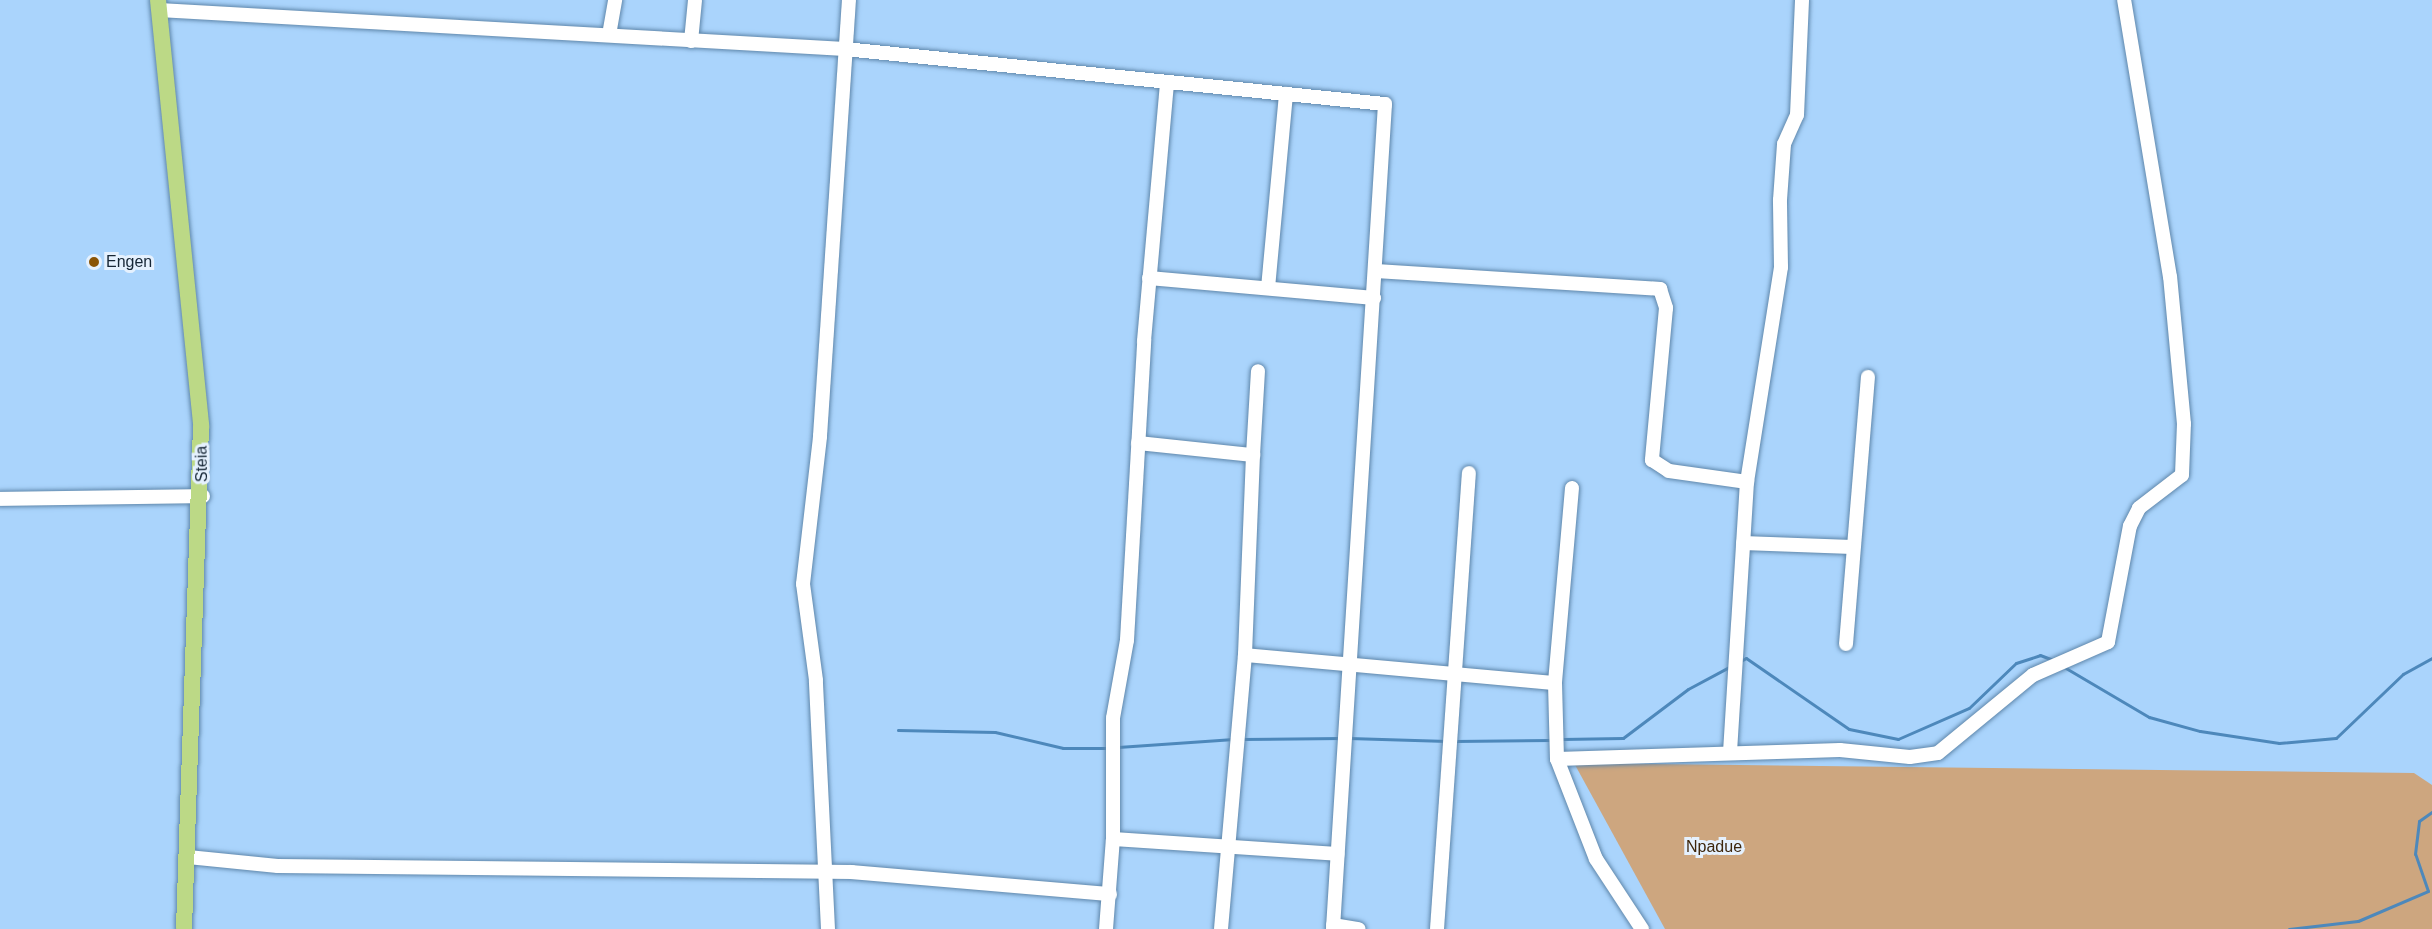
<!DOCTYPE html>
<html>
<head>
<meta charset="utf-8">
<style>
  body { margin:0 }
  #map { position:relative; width:2432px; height:929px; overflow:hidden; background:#aad4fc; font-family:Helvetica,sans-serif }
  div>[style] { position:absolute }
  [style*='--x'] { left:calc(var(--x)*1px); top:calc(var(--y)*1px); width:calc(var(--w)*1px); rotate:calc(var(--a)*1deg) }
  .green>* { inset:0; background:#cda67f }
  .stream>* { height:3px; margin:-1.5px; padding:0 1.5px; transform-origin:1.5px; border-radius:1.5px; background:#4d88bb }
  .roads { filter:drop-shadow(0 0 2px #5f87ab) drop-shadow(0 0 2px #5f87ab) }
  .minor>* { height:14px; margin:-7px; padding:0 7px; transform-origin:7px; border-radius:7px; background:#fff }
  .major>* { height:16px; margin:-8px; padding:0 8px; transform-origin:8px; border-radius:8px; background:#bcd986 }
  .dots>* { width:16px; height:16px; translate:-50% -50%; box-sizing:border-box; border:3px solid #e5f1fe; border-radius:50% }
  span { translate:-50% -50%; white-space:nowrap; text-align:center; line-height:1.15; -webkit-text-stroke:6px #e5f1fe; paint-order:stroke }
  .poi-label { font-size:16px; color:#162635 }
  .left { translate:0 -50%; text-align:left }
  .street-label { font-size:16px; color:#162635 }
  .park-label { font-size:16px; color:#3d260c }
</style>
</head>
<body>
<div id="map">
  <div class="green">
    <i style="clip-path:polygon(1574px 763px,2414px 773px,2432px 785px,2432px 929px,1665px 929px)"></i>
  </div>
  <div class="stream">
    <i style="--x:1739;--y:662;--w:8;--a:-30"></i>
    <i style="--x:1746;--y:658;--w:125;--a:34.6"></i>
    <i style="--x:1849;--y:729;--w:50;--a:11.5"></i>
    <i style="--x:1898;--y:739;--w:77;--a:-23.6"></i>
    <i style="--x:1969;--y:708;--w:65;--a:-43.8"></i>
    <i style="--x:2016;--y:663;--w:25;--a:-18"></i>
    <i style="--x:2040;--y:655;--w:14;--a:21"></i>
    <i style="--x:2064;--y:667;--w:99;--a:30.5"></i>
    <i style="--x:2149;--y:717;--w:53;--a:15.4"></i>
    <i style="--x:2200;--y:731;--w:80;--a:8.6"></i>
    <i style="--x:2279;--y:743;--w:57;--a:-5"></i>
    <i style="--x:2336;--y:738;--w:93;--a:-43.7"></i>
    <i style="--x:2403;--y:674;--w:33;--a:-29"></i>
    <i style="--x:898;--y:730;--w:97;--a:1.2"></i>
    <i style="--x:995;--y:732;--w:70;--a:13.2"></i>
    <i style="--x:1063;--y:748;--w:46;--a:0"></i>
    <i style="--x:1349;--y:738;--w:98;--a:1.8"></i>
    <i style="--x:1241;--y:739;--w:101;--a:-0.6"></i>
    <i style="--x:1562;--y:739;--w:61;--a:-0.9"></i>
    <i style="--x:1623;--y:738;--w:81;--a:-37"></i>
    <i style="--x:1688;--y:689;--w:49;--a:-28.1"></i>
    <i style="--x:1454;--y:741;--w:98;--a:-0.6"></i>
    <i style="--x:1118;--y:747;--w:116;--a:-3.9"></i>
    <i style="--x:2289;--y:929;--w:69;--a:-6.6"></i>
    <i style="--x:2358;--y:921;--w:76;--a:-23.2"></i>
    <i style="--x:2428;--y:891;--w:39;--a:-109"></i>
    <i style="--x:2415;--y:854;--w:33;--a:-83"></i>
    <i style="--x:2419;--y:821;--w:16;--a:-35"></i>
  </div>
  <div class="roads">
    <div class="minor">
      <i style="--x:159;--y:10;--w:687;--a:3.25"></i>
      <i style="--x:845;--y:49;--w:543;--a:5.82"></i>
      <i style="--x:1385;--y:104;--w:827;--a:93.61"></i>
      <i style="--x:609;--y:35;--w:36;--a:-80"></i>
      <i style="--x:691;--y:41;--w:41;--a:-84.4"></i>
      <i style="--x:1376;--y:271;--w:285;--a:3.6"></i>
      <i style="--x:1660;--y:289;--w:20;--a:72"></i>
      <i style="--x:1666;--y:308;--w:153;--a:95.3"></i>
      <i style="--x:1652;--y:460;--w:20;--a:33"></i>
      <i style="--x:1669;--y:471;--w:79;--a:8"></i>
      <i style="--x:1747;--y:482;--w:218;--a:-81"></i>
      <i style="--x:1781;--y:267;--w:67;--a:-90.9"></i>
      <i style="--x:1780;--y:200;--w:56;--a:-85.9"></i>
      <i style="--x:1784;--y:144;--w:32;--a:-66"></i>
      <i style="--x:1797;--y:115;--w:115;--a:-87.5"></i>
      <i style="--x:1149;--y:278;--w:226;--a:5.1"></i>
      <i style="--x:1268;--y:288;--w:195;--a:-84.7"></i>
      <i style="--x:1138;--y:443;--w:116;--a:6"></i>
      <i style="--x:1253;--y:455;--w:200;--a:92.3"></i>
      <i style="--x:1245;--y:655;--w:311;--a:5.2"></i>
      <i style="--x:1253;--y:455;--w:84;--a:-86.6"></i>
      <i style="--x:1572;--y:488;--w:196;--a:95"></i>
      <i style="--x:1555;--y:683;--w:76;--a:88.5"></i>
      <i style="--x:1557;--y:759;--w:107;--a:68.7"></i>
      <i style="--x:1596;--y:859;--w:84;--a:56.7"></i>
      <i style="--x:0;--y:499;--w:203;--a:-0.8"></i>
      <i style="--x:1743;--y:543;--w:109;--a:2.1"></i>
      <i style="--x:1846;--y:644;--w:268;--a:-85.3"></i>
      <i style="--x:1730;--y:752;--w:271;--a:-86.4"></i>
      <i style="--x:1557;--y:759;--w:283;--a:-1.8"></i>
      <i style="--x:1840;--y:750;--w:70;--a:5.7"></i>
      <i style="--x:1910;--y:757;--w:28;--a:-8"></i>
      <i style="--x:1938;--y:753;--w:123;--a:-39.4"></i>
      <i style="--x:2033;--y:675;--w:82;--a:-23.7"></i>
      <i style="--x:2108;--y:642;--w:118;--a:-79.3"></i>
      <i style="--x:2130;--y:526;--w:20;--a:-63"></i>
      <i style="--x:2139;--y:508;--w:54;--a:-37.5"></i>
      <i style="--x:2182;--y:475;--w:51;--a:-87.8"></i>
      <i style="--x:2184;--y:424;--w:148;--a:-95.4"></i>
      <i style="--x:2170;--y:277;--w:281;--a:-99.4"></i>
      <i style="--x:1113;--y:839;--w:225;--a:3.8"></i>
      <i style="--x:188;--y:857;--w:90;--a:5.7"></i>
      <i style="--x:278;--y:866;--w:574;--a:0.6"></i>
      <i style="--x:852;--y:872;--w:259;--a:4.9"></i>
      <i style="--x:1333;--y:925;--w:26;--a:9"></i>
      <i style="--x:828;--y:929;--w:249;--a:-92.8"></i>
      <i style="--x:816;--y:680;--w:97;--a:-97.7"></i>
      <i style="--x:803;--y:584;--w:149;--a:-83.4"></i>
      <i style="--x:820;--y:436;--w:437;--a:-86.2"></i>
      <i style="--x:1106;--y:929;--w:90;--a:-85.6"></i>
      <i style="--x:1113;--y:839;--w:121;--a:-90"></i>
      <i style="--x:1113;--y:718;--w:79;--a:-79.8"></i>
      <i style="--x:1127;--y:640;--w:299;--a:-86.7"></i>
      <i style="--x:1144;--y:341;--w:259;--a:-84.9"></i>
      <i style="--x:1221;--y:929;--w:275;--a:-85"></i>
      <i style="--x:1437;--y:929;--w:457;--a:-86"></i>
    </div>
    <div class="major">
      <i style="--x:158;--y:0;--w:428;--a:84.2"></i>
      <i style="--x:201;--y:426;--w:503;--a:91.94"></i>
    </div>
  </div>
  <div class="dots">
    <i style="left:94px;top:262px;background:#8a5405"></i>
  </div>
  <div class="poi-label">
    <span class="left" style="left:106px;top:262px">Engen</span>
  </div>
  <div class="street-label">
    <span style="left:202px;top:464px;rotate:-91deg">Steia</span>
  </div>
  <div class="park-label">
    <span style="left:1714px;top:847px">Npadue</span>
  </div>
</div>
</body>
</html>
